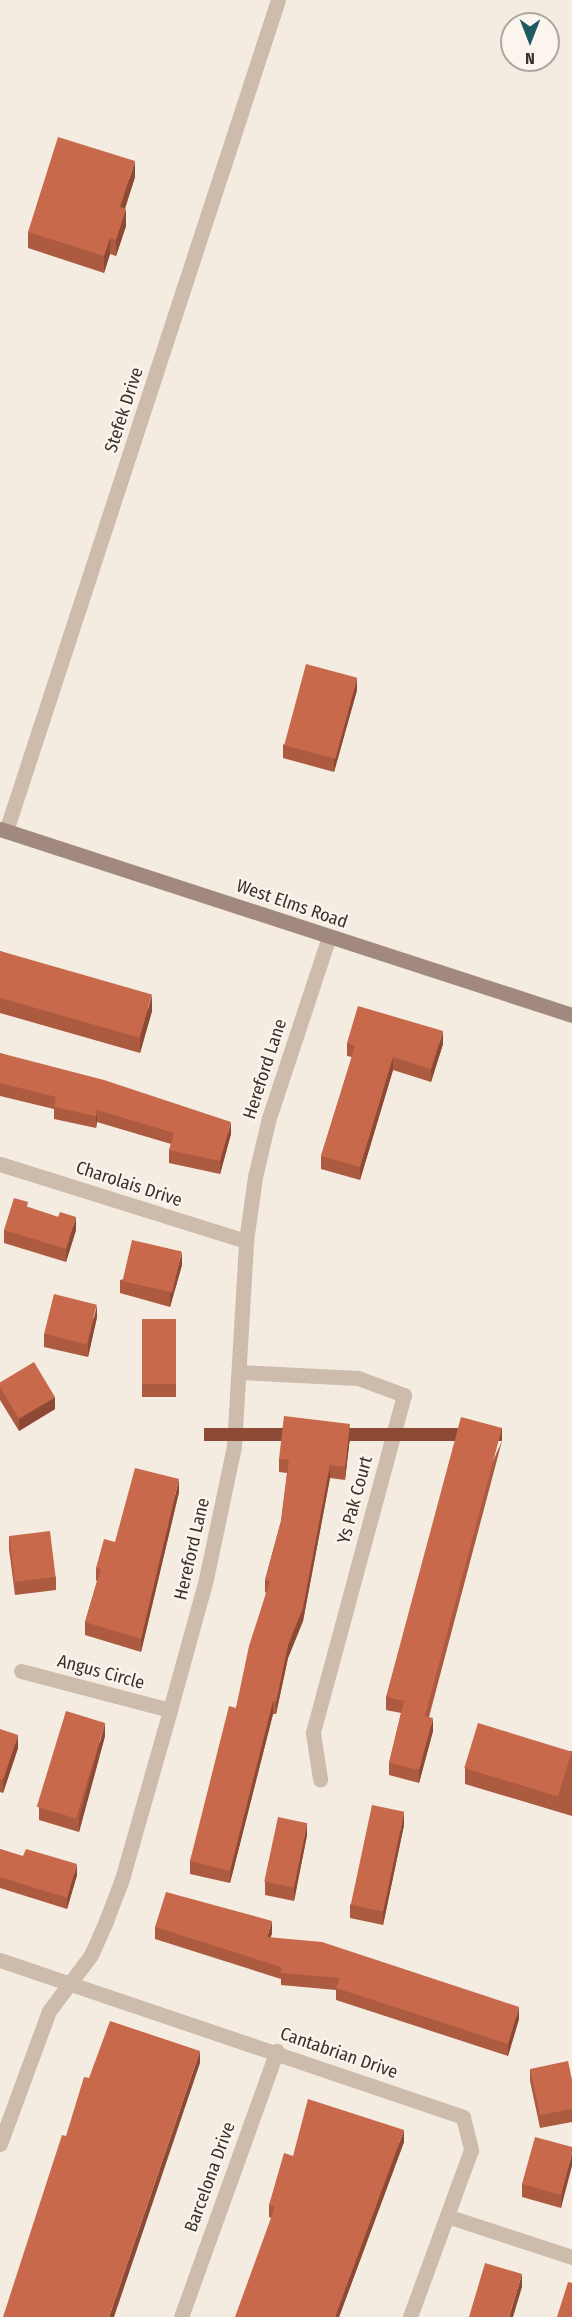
<!DOCTYPE html>
<html>
<head>
<meta charset="utf-8">
<style>
  body { margin:0 }
  #map { position:relative; width:572px; height:2317px; overflow:hidden; background:#f4ebe1; font-family:"Fira Sans Condensed",sans-serif }
  div>[style] { position:absolute }
  [style*='--x'] { left:calc(var(--x)*1px); top:calc(var(--y)*1px); width:calc(var(--w)*1px); rotate:calc(var(--a)*1deg) }
  .minor>* { height:15px; margin:-7.5px; padding:0 7.5px; transform-origin:7.5px; border-radius:7.5px; background:#cdbbac }
  .secondary>* { height:15px; margin:-7.5px; padding:0 7.5px; transform-origin:7.5px; border-radius:7.5px; background:#a18a7d }
  .wall>* { inset:0; background:#ac5a40; transform-origin:0 0 }
  .shaded-wall>* { inset:0; background:#8c4a34; transform-origin:0 0 }
  .building>* { inset:0; background:#c8694b; transform-origin:0 0 }
  span { translate:-50% -50%; white-space:nowrap; text-align:center; line-height:1.15; -webkit-text-stroke:4.5px #fbf5ee; paint-order:stroke }
  .street-label { font-size:18px; color:#3b302b }
  .north { position:absolute; left:500px; top:12px; width:60px; height:60px; box-sizing:border-box; background:#fbf5ee; border:2px solid #aea6a0; border-radius:50%; rotate:180deg; font-size:16px; font-weight:700; line-height:24px; text-align:center; color:#3b302b }
  .north::after { content:''; display:block; margin:auto; width:21px; height:27px; background:#1f5a5e; clip-path:polygon(50% 0,100% 100%,50% 72%,0 100%) }
</style>
</head>
<body>
<div id="map">
  <div class="minor">
    <i style="--x:6;--y:831;--w:874;--a:-71.88"></i>
    <i style="--x:0;--y:1164;--w:258;--a:17.4"></i>
    <i style="--x:239;--y:1372;--w:119;--a:2.9"></i>
    <i style="--x:358;--y:1378;--w:49;--a:20.3"></i>
    <i style="--x:404;--y:1395;--w:350;--a:105.1"></i>
    <i style="--x:313;--y:1733;--w:47;--a:81.3"></i>
    <i style="--x:21;--y:1671;--w:154;--a:14.7"></i>
    <i style="--x:0;--y:1960;--w:489;--a:18.7"></i>
    <i style="--x:463;--y:2117;--w:34;--a:76"></i>
    <i style="--x:471;--y:2150;--w:178;--a:110.1"></i>
    <i style="--x:0;--y:2144;--w:142;--a:-69.8"></i>
    <i style="--x:49;--y:2011;--w:70;--a:-53.1"></i>
    <i style="--x:91;--y:1955;--w:37;--a:-66"></i>
    <i style="--x:106;--y:1921;--w:45;--a:-69.1"></i>
    <i style="--x:122;--y:1879;--w:176;--a:-74.1"></i>
    <i style="--x:170;--y:1710;--w:136;--a:-74.6"></i>
    <i style="--x:206;--y:1579;--w:136;--a:-78.1"></i>
    <i style="--x:234;--y:1446;--w:205;--a:-86.6"></i>
    <i style="--x:246;--y:1241;--w:65;--a:-82"></i>
    <i style="--x:255;--y:1177;--w:61;--a:-76.7"></i>
    <i style="--x:269;--y:1118;--w:191;--a:-71.7"></i>
    <i style="--x:447;--y:2216;--w:132;--a:18.2"></i>
    <i style="--x:181;--y:2317;--w:283;--a:-70.2"></i>
  </div>
  <div class="secondary">
    <i style="--x:0;--y:829;--w:601;--a:18.01"></i>
  </div>
  <div class="wall">
    <i style="clip-path:polygon(135px 177px,125px 209px,126px 226px,116px 256px,110px 254px,104px 273px,28px 248px,28px 232px)"></i>
    <i style="clip-path:polygon(357px 690px,334px 772px,283px 758px,283px 745px)"></i>
    <i style="clip-path:polygon(0 951px,152px 1011px,140px 1053px,0 1013px)"></i>
    <i style="clip-path:polygon(347px 1043px,443px 1044px,431px 1082px,393px 1070px,360px 1180px,321px 1169px,321px 1156px,352px 1057px,347px 1056px)"></i>
    <i style="clip-path:polygon(0 1053px,231px 1134px,220px 1174px,169px 1163px,169px 1150px,171px 1144px,97px 1122px,96px 1128px,54px 1119px,54px 1109px,0 1096px)"></i>
    <i style="clip-path:polygon(28px 1207px,58px 1217px,76px 1230px,66px 1262px,4px 1243px,4px 1230px)"></i>
    <i style="clip-path:polygon(182px 1265px,170px 1307px,120px 1293px,120px 1280px)"></i>
    <i style="clip-path:polygon(97px 1317px,88px 1357px,44px 1347px,44px 1334px)"></i>
    <i style="left:142px;top:1319px;width:34px;height:78px"></i>
    <i style="clip-path:polygon(0 1386px,55px 1409px,19px 1431px,0 1400px)"></i>
    <i style="clip-path:polygon(350px 1437px,345px 1480px,330px 1478px,303px 1621px,288px 1658px,276px 1714px,273px 1714px,230px 1883px,190px 1874px,190px 1861px,236px 1708px,266px 1593px,265px 1592px,265px 1580px,281px 1521px,287px 1473px,279px 1472px,279px 1459px)"></i>
    <i style="clip-path:polygon(502px 1441px,429px 1717px,433px 1731px,419px 1783px,389px 1775px,389px 1763px,401px 1713px,386px 1710px,386px 1697px)"></i>
    <i style="clip-path:polygon(179px 1492px,141px 1652px,85px 1635px,85px 1622px,97px 1581px,96px 1580px,96px 1568px,115px 1542px)"></i>
    <i style="clip-path:polygon(9px 1536px,56px 1577px,56px 1590px,15px 1595px,9px 1549px)"></i>
    <i style="clip-path:polygon(0 1729px,18px 1748px,3px 1793px,0 1792px)"></i>
    <i style="clip-path:polygon(105px 1736px,79px 1832px,39px 1820px,39px 1807px)"></i>
    <i style="clip-path:polygon(572px 1751px,572px 1816px,465px 1784px,465px 1768px)"></i>
    <i style="clip-path:polygon(404px 1825px,383px 1925px,350px 1918px,350px 1905px)"></i>
    <i style="clip-path:polygon(307px 1835px,294px 1901px,265px 1895px,265px 1882px)"></i>
    <i style="clip-path:polygon(0 1849px,77px 1875px,67px 1909px,0 1888px)"></i>
    <i style="clip-path:polygon(155px 1927px,272px 1933px,270px 1938px,519px 2019px,508px 2056px,336px 2000px,336px 1990px,281px 1985px,281px 1979px,155px 1939px)"></i>
    <i style="clip-path:polygon(530px 2069px,572px 2080px,572px 2122px,540px 2128px,530px 2081px)"></i>
    <i style="clip-path:polygon(404px 2142px,339px 2317px,271px 2218px,269px 2217px,269px 2205px,293px 2156px)"></i>
    <i style="clip-path:polygon(572px 2147px,561px 2208px,522px 2197px,522px 2184px)"></i>
  </div>
  <div class="shaded-wall">
    <i style="clip-path:polygon(135px 161px,135px 177px,120px 223px,120px 207px)"></i>
    <i style="clip-path:polygon(126px 209px,126px 226px,116px 256px,116px 240px)"></i>
    <i style="clip-path:polygon(110px 238px,110px 254px,104px 273px,104px 256px)"></i>
    <i style="clip-path:polygon(357px 678px,357px 690px,334px 772px,334px 759px)"></i>
    <i style="clip-path:polygon(152px 995px,152px 1011px,140px 1053px,140px 1037px)"></i>
    <i style="clip-path:polygon(443px 1031px,443px 1044px,431px 1082px,431px 1069px)"></i>
    <i style="clip-path:polygon(393px 1057px,393px 1070px,360px 1180px,360px 1167px)"></i>
    <i style="clip-path:polygon(97px 1110px,97px 1122px,96px 1128px,96px 1116px)"></i>
    <i style="clip-path:polygon(231px 1122px,231px 1134px,220px 1174px,220px 1161px)"></i>
    <i style="clip-path:polygon(76px 1217px,76px 1230px,66px 1262px,66px 1249px)"></i>
    <i style="clip-path:polygon(182px 1252px,182px 1265px,170px 1307px,170px 1294px)"></i>
    <i style="clip-path:polygon(97px 1305px,97px 1317px,88px 1357px,88px 1344px)"></i>
    <i style="clip-path:polygon(55px 1397px,55px 1409px,19px 1431px,19px 1418px)"></i>
    <i style="clip-path:polygon(350px 1424px,350px 1437px,345px 1480px,345px 1467px)"></i>
    <i style="left:502px;top:1428px;width:13px;height:298px;rotate:90deg"></i>
    <i style="clip-path:polygon(330px 1465px,330px 1478px,303px 1621px,288px 1658px,276px 1714px,276px 1702px,288px 1645px)"></i>
    <i style="clip-path:polygon(179px 1479px,179px 1492px,141px 1652px,141px 1639px)"></i>
    <i style="clip-path:polygon(273px 1701px,273px 1714px,230px 1883px,230px 1871px)"></i>
    <i style="clip-path:polygon(433px 1718px,433px 1731px,419px 1783px,419px 1770px)"></i>
    <i style="clip-path:polygon(105px 1723px,105px 1736px,79px 1832px,79px 1819px)"></i>
    <i style="clip-path:polygon(18px 1735px,18px 1748px,3px 1793px,3px 1780px)"></i>
    <i style="clip-path:polygon(404px 1812px,404px 1825px,383px 1925px,383px 1912px)"></i>
    <i style="clip-path:polygon(307px 1823px,307px 1835px,294px 1901px,294px 1888px)"></i>
    <i style="clip-path:polygon(77px 1864px,77px 1875px,67px 1909px,67px 1898px)"></i>
    <i style="clip-path:polygon(272px 1921px,272px 1933px,267px 1950px,267px 1937px)"></i>
    <i style="clip-path:polygon(519px 2007px,519px 2019px,508px 2056px,508px 2044px)"></i>
    <i style="clip-path:polygon(200px 2051px,200px 2063px,114px 2317px,109px 2317px)"></i>
    <i style="clip-path:polygon(404px 2130px,404px 2142px,339px 2317px,335px 2317px)"></i>
    <i style="clip-path:polygon(572px 2153px,572px 2166px,561px 2208px,561px 2195px)"></i>
    <i style="clip-path:polygon(522px 2274px,522px 2287px,513px 2317px,509px 2317px)"></i>
  </div>
  <div class="building">
    <i style="clip-path:polygon(58px 137px,135px 161px,120px 207px,126px 209px,116px 240px,110px 238px,104px 256px,28px 232px)"></i>
    <i style="left:306px;top:664px;width:53px;height:84px;rotate:15deg"></i>
    <i style="left:0;top:951px;width:158px;height:45px;rotate:16deg"></i>
    <i style="clip-path:polygon(358px 1006px,443px 1031px,431px 1069px,393px 1057px,360px 1167px,321px 1156px,355px 1046px,347px 1043px)"></i>
    <i style="clip-path:polygon(0 1053px,104px 1080px,231px 1122px,220px 1161px,169px 1150px,174px 1133px,97px 1110px,96px 1116px,54px 1107px,56px 1097px,0 1083px)"></i>
    <i style="clip-path:polygon(14px 1198px,28px 1202px,27px 1207px,58px 1217px,60px 1212px,76px 1217px,66px 1249px,4px 1230px)"></i>
    <i style="left:132px;top:1240px;width:51px;height:42px;rotate:13deg"></i>
    <i style="left:54px;top:1294px;width:44px;height:41px;rotate:14deg"></i>
    <i style="left:142px;top:1319px;width:34px;height:65px"></i>
    <i style="left:34px;top:1362px;width:41px;height:42px;rotate:59deg"></i>
    <i style="clip-path:polygon(284px 1416px,350px 1424px,345px 1467px,330px 1465px,303px 1608px,288px 1645px,276px 1702px,273px 1701px,230px 1871px,190px 1861px,229px 1706px,236px 1708px,249px 1646px,270px 1581px,265px 1580px,281px 1521px,289px 1460px,279px 1459px)"></i>
    <i style="clip-path:polygon(461px 1417px,502px 1428px,425px 1716px,433px 1718px,419px 1770px,389px 1763px,404px 1701px,386px 1697px)"></i>
    <i style="clip-path:polygon(135px 1468px,179px 1479px,141px 1639px,85px 1622px,101px 1569px,96px 1568px,104px 1539px,115px 1542px)"></i>
    <i style="left:50px;top:1531px;width:46px;height:41px;rotate:83deg"></i>
    <i style="left:66px;top:1711px;width:41px;height:100px;rotate:17deg"></i>
    <i style="left:478px;top:1723px;width:98px;height:47px;rotate:17deg"></i>
    <i style="clip-path:polygon(0 1729px,18px 1735px,3px 1780px,0 1779px)"></i>
    <i style="left:372px;top:1805px;width:33px;height:102px;rotate:12deg"></i>
    <i style="left:278px;top:1817px;width:30px;height:66px;rotate:12deg"></i>
    <i style="clip-path:polygon(0 1849px,23px 1856px,26px 1849px,77px 1864px,67px 1898px,0 1877px)"></i>
    <i style="clip-path:polygon(166px 1892px,272px 1921px,267px 1937px,322px 1942px,519px 2007px,508px 2044px,336px 1988px,340px 1978px,281px 1973px,281px 1967px,155px 1927px)"></i>
    <i style="clip-path:polygon(110px 2021px,200px 2051px,109px 2317px,3px 2317px,62px 2135px,66px 2136px,84px 2077px,89px 2078px)"></i>
    <i style="clip-path:polygon(568px 2061px,572px 2080px,572px 2109px,540px 2115px,530px 2069px)"></i>
    <i style="clip-path:polygon(308px 2099px,404px 2130px,335px 2317px,235px 2317px,275px 2207px,269px 2205px,284px 2153px,293px 2156px)"></i>
    <i style="clip-path:polygon(535px 2137px,572px 2147px,572px 2153px,561px 2195px,522px 2184px)"></i>
    <i style="clip-path:polygon(485px 2263px,522px 2274px,509px 2317px,469px 2317px)"></i>
    <i style="clip-path:polygon(568px 2282px,572px 2283px,572px 2317px,557px 2317px)"></i>
  </div>
  <div class="street-label">
    <span style="left:124px;top:410px;rotate:-72deg">Stefek Drive</span>
    <span style="left:292px;top:904px;rotate:19deg">West Elms Road</span>
    <span style="left:265px;top:1069px;rotate:-72deg">Hereford Lane</span>
    <span style="left:129px;top:1184px;rotate:18deg">Charolais Drive</span>
    <span style="left:355px;top:1500px;rotate:-75deg">Ys Pak Court</span>
    <span style="left:192px;top:1549px;rotate:-77deg">Hereford Lane</span>
    <span style="left:101px;top:1672px;rotate:15deg">Angus Circle</span>
    <span style="left:339px;top:2053px;rotate:19deg">Cantabrian Drive</span>
    <span style="left:210px;top:2177px;rotate:-70deg">Barcelona Drive</span>
  </div>
  <div class="north">N</div>
</div>
</body>
</html>
